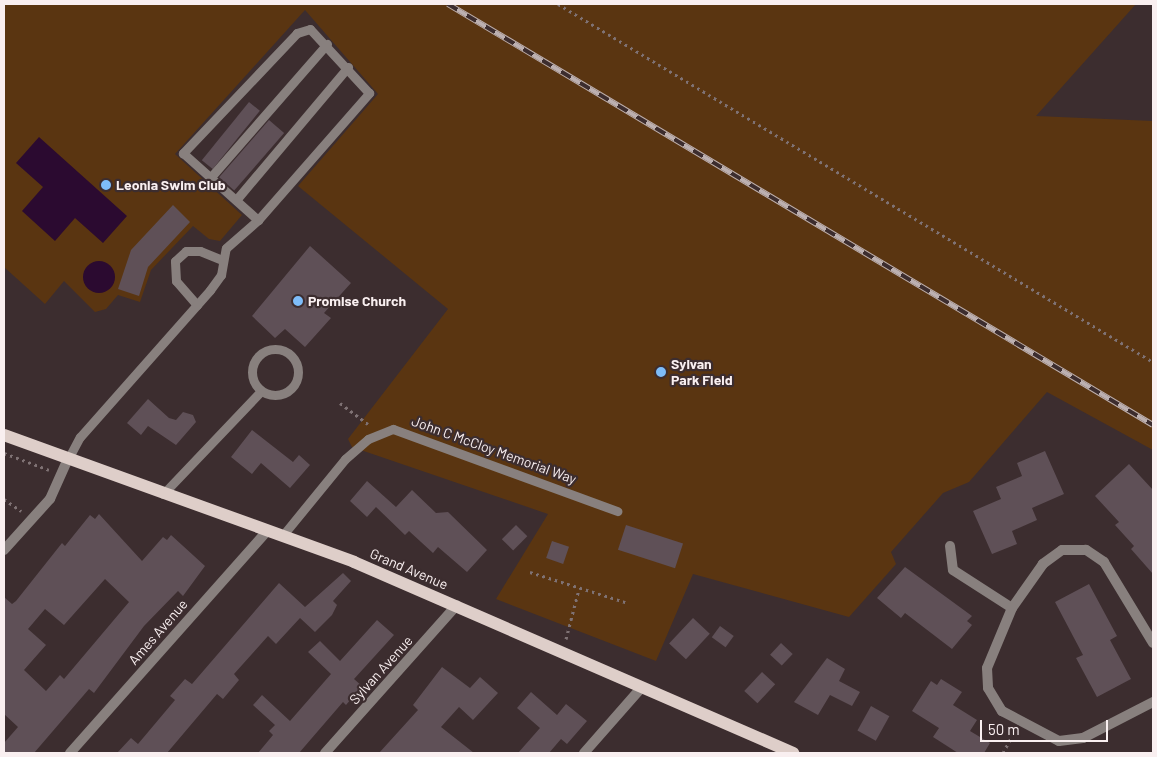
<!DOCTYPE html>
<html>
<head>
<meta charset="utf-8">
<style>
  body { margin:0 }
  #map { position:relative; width:1157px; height:757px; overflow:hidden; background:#3c2d2f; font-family:Barlow,sans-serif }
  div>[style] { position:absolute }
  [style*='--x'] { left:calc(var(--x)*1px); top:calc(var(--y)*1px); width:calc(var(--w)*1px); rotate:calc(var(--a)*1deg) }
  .green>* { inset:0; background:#5a3511 }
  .water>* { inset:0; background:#2b0a30 }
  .round { border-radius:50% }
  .building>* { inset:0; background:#5f5057; transform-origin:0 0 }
  .path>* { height:3px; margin-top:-1.5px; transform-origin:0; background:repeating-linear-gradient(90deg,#7f7274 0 2.5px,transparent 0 6.5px) }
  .lane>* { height:9px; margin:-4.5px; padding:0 4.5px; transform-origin:4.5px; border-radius:4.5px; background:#88807e }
  .lane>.ring { margin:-4.5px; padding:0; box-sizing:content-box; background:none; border:9px solid #88807e; border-radius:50% }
  .street>* { height:10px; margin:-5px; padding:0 5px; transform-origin:5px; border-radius:5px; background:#88807e }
  .primary>* { height:12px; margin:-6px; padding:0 6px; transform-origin:6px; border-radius:6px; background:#decec9 }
  .rail>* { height:5.5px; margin-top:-2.75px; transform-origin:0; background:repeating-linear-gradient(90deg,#3c2d2f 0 11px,#bcb0b1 0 22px); box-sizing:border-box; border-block:1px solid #bcb0b1 }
  .dots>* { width:14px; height:14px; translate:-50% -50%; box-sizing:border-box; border:2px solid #3c2d2f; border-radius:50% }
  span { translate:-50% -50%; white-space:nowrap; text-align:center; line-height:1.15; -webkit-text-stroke:4.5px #3c2d2f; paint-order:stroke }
  .poi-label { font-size:14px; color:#f9eff0; font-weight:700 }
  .left { translate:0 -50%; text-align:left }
  .street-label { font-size:14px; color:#f9eff0 }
  .frame { position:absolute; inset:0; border:5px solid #f9eff0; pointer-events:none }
  .scale { position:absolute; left:980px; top:720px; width:128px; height:22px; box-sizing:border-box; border:2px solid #f9eff0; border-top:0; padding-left:6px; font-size:15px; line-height:18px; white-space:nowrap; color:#f9eff0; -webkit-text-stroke:4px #3c2d2f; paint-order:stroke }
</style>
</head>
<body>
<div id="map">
  <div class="green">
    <i style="clip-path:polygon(4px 4px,1136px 4px,1036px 116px,1153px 121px,1153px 450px,1047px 392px,969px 482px,943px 493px,891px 552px,896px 564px,849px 617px,693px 574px,656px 661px,496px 599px,548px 514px,352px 447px,348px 439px,448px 309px,298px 186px,378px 94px,305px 10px,175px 154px,242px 215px,220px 241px,209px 239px,193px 226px,151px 270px,140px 302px,118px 295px,106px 309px,95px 312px,64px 281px,45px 304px,4px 267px)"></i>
  </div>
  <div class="water">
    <i style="clip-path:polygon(39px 137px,127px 216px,103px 243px,75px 218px,55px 241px,22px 211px,43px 187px,16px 163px)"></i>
    <i class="round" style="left:83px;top:261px;width:32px;height:32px"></i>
  </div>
  <div class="building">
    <i style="left:249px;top:102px;width:14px;height:75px;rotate:39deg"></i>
    <i style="left:269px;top:120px;width:20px;height:76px;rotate:41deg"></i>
    <i style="clip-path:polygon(173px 205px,190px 222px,148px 267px,139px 296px,118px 289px,131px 250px)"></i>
    <i style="clip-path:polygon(310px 246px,351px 283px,324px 313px,331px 318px,305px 347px,285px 329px,275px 338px,252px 316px)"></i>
    <i style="clip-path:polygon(148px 399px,169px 418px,176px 420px,183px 412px,193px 415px,196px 422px,176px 445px,148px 426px,141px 435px,127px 423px)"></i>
    <i style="clip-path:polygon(252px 430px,293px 462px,299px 455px,310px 465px,290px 488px,261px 463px,252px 474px,231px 457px)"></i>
    <i style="clip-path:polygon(1045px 451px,1064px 494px,1032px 508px,1037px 520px,1012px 531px,1017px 544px,992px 554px,973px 511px,1001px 499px,996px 487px,1022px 476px,1017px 463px)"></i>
    <i style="clip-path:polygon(1129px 464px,1153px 490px,1153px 574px,1131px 549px,1134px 546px,1115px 525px,1119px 522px,1095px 496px)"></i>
    <i style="clip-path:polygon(367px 481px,396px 507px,412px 490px,436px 513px,448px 512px,487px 550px,467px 572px,438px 547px,433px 553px,409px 531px,405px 535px,376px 507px,367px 517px,350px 501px)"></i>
    <i style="clip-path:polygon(evenodd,99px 514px,142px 561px,163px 537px,167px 540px,171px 535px,205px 566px,183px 596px,178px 591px,144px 626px,94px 693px,89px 689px,34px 753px,4px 753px,4px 743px,18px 727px,4px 714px,4px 597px,12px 604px,16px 601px,62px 543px,65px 546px,90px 515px,95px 519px,99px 514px,105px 579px,129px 602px,64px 679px,60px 675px,46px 691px,24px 670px,46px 645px,28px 629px,45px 609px,64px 625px,105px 579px)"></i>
    <i style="left:516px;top:525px;width:16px;height:20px;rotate:45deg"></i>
    <i style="left:626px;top:525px;width:60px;height:26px;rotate:18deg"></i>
    <i style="left:552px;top:541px;width:18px;height:18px;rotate:19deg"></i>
    <i style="clip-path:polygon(905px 567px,972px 616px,967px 621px,972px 625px,952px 649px,905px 613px,901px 618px,877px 598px)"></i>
    <i style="clip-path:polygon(343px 573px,351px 581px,333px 601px,337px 605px,332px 615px,315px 632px,300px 618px,276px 644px,268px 636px,234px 674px,239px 680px,223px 699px,217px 694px,167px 753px,117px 753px,131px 738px,138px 744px,175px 700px,170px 696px,185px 679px,192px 684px,279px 583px,305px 607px)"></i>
    <i style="clip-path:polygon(1089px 584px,1117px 636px,1110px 640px,1131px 679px,1097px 697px,1076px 658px,1083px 655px,1055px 602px)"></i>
    <i style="left:693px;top:618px;width:23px;height:35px;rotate:43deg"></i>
    <i style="clip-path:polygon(377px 620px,394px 635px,354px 679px,362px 686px,346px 705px,343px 702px,299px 753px,258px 753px,273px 735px,269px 731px,275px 725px,253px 705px,262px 695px,290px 721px,331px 674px,308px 652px,320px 641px,340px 661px)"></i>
    <i style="left:720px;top:626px;width:17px;height:14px;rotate:36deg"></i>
    <i style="left:781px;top:643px;width:16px;height:16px;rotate:43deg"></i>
    <i style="clip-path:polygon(827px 658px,845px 669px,839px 681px,860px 692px,852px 706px,830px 695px,818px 715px,794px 702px)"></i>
    <i style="clip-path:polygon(442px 667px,470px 688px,480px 677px,498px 693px,473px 720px,459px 707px,441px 727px,474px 753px,379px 753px,418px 710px,413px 705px)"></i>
    <i style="left:762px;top:672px;width:18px;height:26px;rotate:43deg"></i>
    <i style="clip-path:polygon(941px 679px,962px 692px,953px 705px,977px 720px,970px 731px,990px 743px,984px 753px,958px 753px,933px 737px,939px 728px,912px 711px,931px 681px,937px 685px)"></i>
    <i style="clip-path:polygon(531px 692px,557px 715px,566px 704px,587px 721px,567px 744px,561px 739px,549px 753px,518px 753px,540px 728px,517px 708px)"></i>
    <i style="left:871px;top:706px;width:21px;height:28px;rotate:29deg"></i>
  </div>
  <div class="path">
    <i style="--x:558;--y:4;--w:694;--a:31.03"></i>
    <i style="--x:340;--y:403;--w:35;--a:37"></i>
    <i style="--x:4;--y:453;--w:48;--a:20.7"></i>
    <i style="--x:4;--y:499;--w:21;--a:35"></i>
    <i style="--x:530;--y:572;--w:100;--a:17.5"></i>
    <i style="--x:566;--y:639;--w:52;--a:-75.4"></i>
    <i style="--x:1003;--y:753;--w:24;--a:-62"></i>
  </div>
  <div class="lane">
    <i style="--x:210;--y:178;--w:178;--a:-48.9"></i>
    <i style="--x:236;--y:200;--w:174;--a:-49.9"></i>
    <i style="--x:197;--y:305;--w:32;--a:-131"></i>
    <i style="--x:176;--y:281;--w:20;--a:-93"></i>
    <i style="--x:175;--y:261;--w:15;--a:-42"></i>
    <i style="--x:186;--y:251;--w:14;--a:0"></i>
    <i style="--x:200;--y:251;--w:24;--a:22"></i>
    <i class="ring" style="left:252px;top:349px;width:37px;height:37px"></i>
    <i style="--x:67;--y:461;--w:27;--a:-62"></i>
    <i style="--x:80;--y:437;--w:196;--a:-48.5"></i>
    <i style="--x:210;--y:290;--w:19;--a:-54"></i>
    <i style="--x:221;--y:275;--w:27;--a:-80"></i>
    <i style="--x:226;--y:248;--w:43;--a:-41.2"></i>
    <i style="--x:258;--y:220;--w:169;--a:-48.8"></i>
    <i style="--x:369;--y:93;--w:87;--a:-132.7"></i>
    <i style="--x:310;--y:29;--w:14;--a:163"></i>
    <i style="--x:297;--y:33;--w:166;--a:133.5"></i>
    <i style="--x:183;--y:153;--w:101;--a:41.8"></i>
    <i style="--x:163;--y:494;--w:142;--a:-46.4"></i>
    <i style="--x:283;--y:535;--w:98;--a:-50.8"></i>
    <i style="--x:345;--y:459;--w:30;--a:-41"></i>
    <i style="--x:368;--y:439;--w:27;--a:-22"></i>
    <i style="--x:393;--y:429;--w:239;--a:20.1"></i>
  </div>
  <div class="street">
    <i style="--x:950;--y:546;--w:24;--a:83"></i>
    <i style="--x:953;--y:570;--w:70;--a:32.8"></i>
    <i style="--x:4;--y:550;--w:69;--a:-48"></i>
    <i style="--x:50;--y:499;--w:42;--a:-65.9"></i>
    <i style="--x:1153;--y:643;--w:95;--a:-121.2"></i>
    <i style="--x:1104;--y:562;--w:22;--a:-146"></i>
    <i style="--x:1086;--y:550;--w:24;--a:180"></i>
    <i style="--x:1062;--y:550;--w:24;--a:144"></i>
    <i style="--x:1043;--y:564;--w:54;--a:125.2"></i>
    <i style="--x:1012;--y:608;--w:65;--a:112.6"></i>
    <i style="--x:987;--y:668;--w:20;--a:87"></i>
    <i style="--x:988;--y:688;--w:27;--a:59"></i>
    <i style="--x:1002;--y:711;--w:64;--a:27.8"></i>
    <i style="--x:1059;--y:741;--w:24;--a:-7"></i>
    <i style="--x:1083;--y:738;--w:79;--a:-27.2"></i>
    <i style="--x:70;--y:753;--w:298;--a:-48.4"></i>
    <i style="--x:325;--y:753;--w:198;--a:-48.3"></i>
    <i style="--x:584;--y:753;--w:88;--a:-48.7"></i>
  </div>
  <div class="primary">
    <i style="--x:4;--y:435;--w:372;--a:19.9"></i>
    <i style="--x:354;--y:562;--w:479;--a:23.5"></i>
  </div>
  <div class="rail">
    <i style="--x:448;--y:4;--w:821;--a:30.84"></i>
  </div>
  <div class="dots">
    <i style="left:106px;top:185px;background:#7ebdf9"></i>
    <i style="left:298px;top:301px;background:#7ebdf9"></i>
    <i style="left:661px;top:372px;background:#7ebdf9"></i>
  </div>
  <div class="poi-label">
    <span class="left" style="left:116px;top:185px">Leonia Swim Club</span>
    <span class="left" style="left:308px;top:301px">Promise Church</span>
    <span class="left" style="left:671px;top:372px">Sylvan<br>Park Field</span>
  </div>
  <div class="street-label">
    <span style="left:494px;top:450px;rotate:20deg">John C McCloy Memorial Way</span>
    <span style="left:409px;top:569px;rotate:23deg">Grand Avenue</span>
    <span style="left:158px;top:632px;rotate:-49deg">Ames Avenue</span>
    <span style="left:381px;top:670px;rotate:-48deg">Sylvan Avenue</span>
  </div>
  <div class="frame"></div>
  <div class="scale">50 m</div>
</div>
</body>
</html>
